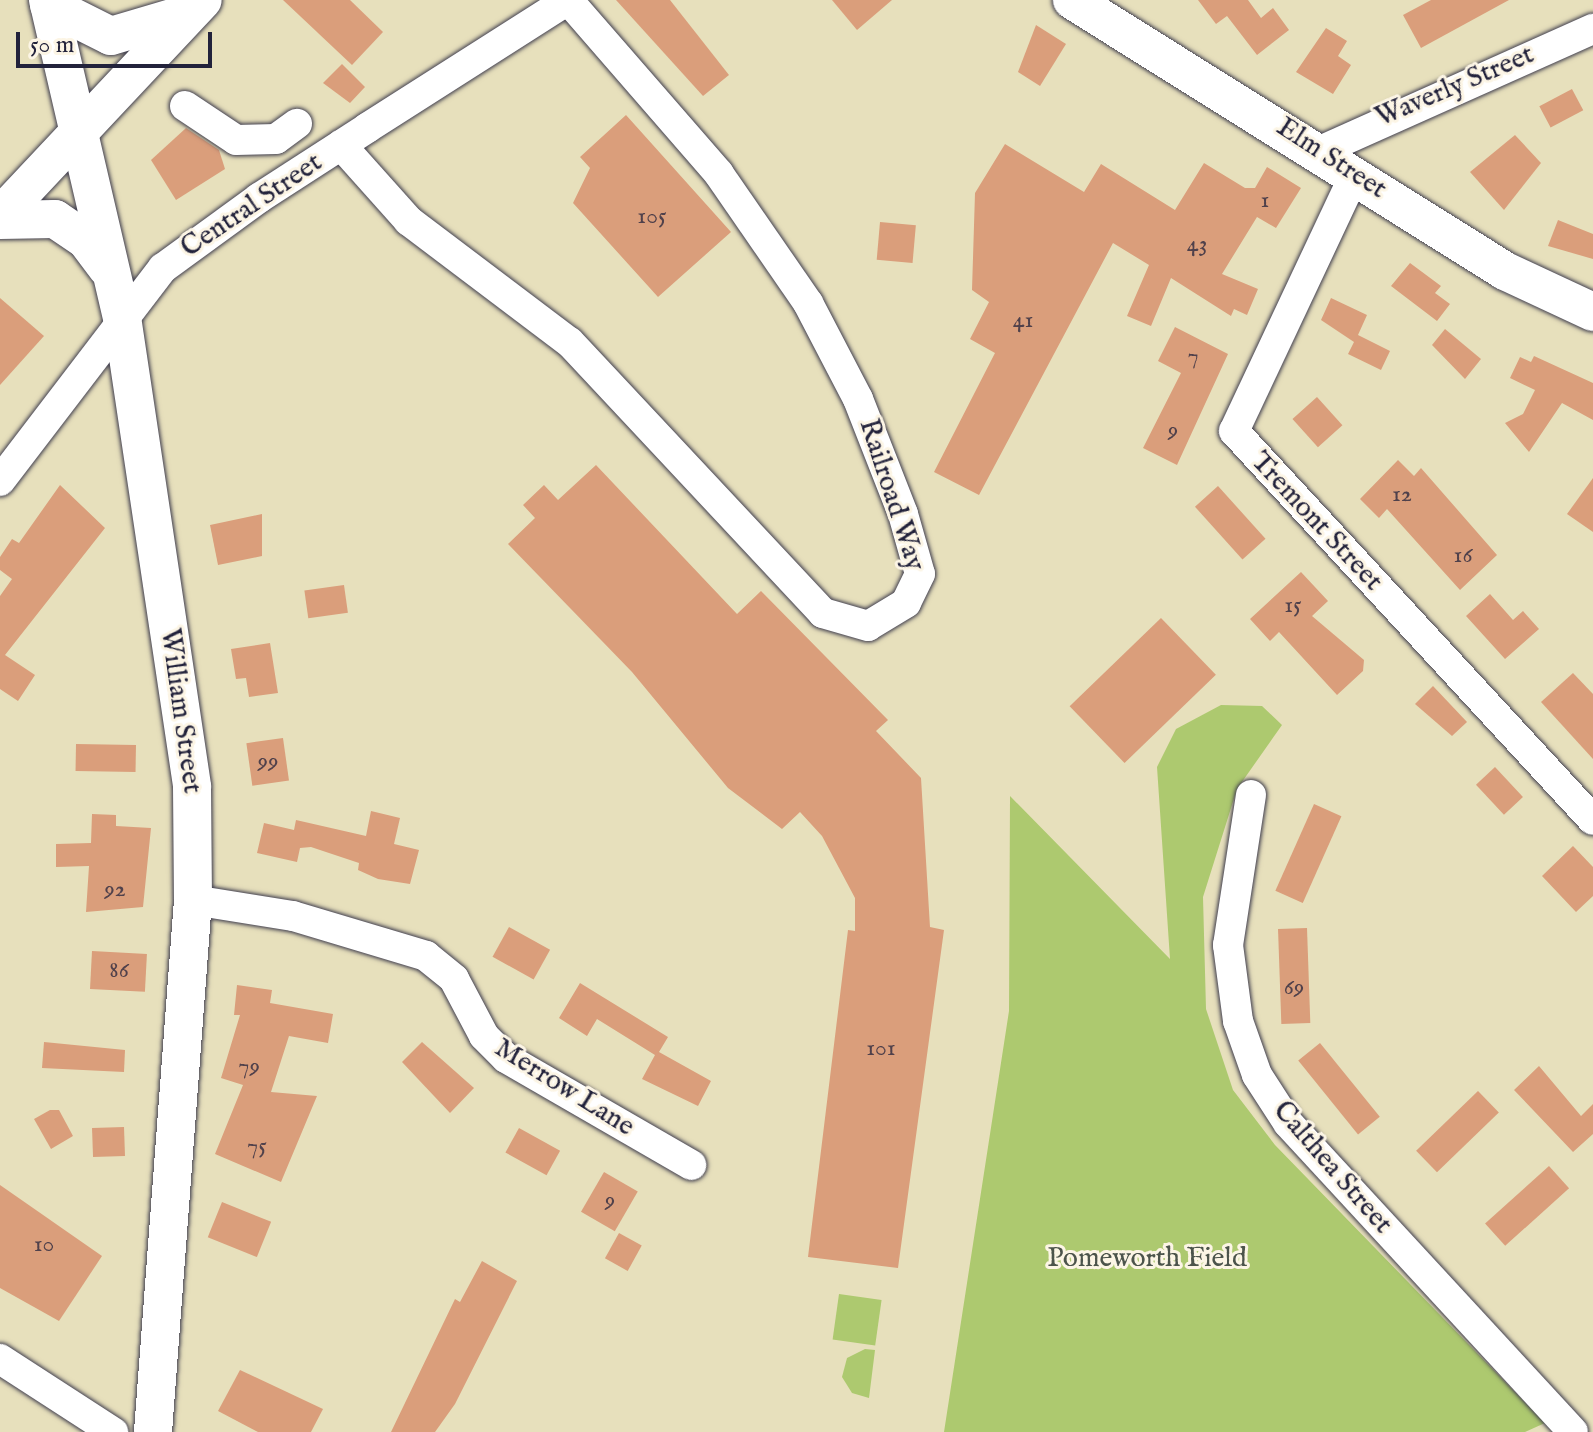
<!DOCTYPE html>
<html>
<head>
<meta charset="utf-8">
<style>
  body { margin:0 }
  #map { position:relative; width:1593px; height:1432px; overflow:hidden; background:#e7e0bc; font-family:"IM FELL English",serif }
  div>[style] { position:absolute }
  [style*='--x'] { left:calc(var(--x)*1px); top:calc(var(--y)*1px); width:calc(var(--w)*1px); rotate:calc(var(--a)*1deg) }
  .green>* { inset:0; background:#adc96f; transform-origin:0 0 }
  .building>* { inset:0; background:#da9e7b; transform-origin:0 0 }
  .roads { filter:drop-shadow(0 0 2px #403e4e) drop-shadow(0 0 2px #403e4e) }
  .minor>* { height:30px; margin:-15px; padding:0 15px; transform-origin:15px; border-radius:15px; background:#fff }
  .major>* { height:38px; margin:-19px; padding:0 19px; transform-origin:19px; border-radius:19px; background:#fff }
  span { translate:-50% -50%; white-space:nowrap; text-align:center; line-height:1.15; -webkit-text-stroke:6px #fcf5e5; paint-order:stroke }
  .number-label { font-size:24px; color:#50414b }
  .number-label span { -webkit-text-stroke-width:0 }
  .street-label { font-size:28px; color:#22223b }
  .park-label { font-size:28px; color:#4c544b }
  .scale { position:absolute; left:16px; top:32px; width:196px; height:36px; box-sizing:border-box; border:4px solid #22223b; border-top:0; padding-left:10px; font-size:24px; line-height:28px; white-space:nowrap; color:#22223b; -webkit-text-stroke:6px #fcf5e5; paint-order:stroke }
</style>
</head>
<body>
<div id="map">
  <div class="green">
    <i style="clip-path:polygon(1221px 705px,1262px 706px,1282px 725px,1237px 789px,1203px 897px,1206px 1009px,1233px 1090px,1275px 1145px,1545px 1423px,1525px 1432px,944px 1432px,1009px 1011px,1010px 796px,1170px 959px,1157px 767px,1176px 729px)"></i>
    <i style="left:839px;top:1294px;width:43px;height:46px;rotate:8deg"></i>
    <i style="clip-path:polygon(865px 1349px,875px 1350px,869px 1398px,852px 1393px,842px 1377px,847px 1358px)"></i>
  </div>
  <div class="building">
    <i style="clip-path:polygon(283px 0,350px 0,383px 32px,352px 65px)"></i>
    <i style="clip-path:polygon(616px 0,670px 0,729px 75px,703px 96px)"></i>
    <i style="clip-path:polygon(832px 0,892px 0,857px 30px)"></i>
    <i style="clip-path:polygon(1198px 0,1248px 0,1261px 18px,1273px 8px,1289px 30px,1257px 55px,1227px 16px,1216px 24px)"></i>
    <i style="clip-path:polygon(1431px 0,1509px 0,1421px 48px,1403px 15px)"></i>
    <i style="clip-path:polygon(1036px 25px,1066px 44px,1040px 86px,1018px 72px)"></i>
    <i style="clip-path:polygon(1326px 28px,1347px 41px,1338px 56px,1351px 65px,1333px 94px,1296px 72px)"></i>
    <i style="clip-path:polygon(342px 64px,365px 87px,350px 103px,323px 83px)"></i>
    <i style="left:1572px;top:89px;width:24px;height:37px;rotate:62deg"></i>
    <i style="clip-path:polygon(626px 115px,731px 232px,658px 297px,573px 203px,590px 168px,580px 157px)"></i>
    <i style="clip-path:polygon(186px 128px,219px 150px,225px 169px,176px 200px,151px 160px)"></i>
    <i style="clip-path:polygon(1515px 135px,1541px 163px,1504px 210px,1470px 172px)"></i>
    <i style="clip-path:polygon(1005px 144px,1084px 192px,1101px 164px,1175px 210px,1204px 163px,1245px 188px,1255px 188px,1267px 167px,1301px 188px,1276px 228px,1257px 217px,1222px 274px,1258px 289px,1247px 315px,1234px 309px,1231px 316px,1171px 278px,1151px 326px,1127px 316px,1149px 265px,1113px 243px,979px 495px,934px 472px,995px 353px,970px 339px,989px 302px,972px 290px,975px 193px)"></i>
    <i style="clip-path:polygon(1558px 220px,1593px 234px,1593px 259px,1548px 246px)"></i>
    <i style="left:880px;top:222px;width:36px;height:38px;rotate:5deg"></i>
    <i style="clip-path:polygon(1410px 263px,1441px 286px,1435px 293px,1450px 304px,1437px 321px,1391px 286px)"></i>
    <i style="clip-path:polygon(0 298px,44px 336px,0 385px)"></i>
    <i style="clip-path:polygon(1331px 298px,1367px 315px,1358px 335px,1390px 351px,1381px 370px,1348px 354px,1354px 342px,1321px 320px)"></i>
    <i style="clip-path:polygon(1175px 327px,1228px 354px,1177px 465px,1143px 448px,1181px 373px,1158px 361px)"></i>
    <i style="clip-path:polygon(1445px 329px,1481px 359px,1465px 379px,1432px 345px)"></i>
    <i style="clip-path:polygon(1534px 356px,1593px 383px,1593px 420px,1562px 403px,1529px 452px,1505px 423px,1523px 414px,1535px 390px,1510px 378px,1520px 357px,1531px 362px)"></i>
    <i style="left:1317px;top:397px;width:38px;height:33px;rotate:48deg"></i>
    <i style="clip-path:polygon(1398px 460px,1414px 476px,1421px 468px,1497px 555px,1460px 590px,1387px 509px,1379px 518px,1360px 499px)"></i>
    <i style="clip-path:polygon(596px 465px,737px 614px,761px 591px,888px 720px,876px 731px,921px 778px,930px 927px,944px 930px,898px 1268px,808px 1257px,848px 930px,855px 931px,855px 898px,822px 836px,800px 812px,782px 829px,728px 788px,632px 672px,508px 544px,535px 518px,523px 505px,544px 485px,558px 500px)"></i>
    <i style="clip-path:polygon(1593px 478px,1593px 532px,1567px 514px)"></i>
    <i style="clip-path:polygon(60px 485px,105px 528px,5px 655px,35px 675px,18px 701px,0 689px,0 596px,12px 579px,0 570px,0 557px,12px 539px,19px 543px)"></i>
    <i style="left:1218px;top:486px;width:71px;height:31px;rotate:48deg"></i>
    <i style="clip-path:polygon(262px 514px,262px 556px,218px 565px,210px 525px)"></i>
    <i style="clip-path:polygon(1301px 572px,1328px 601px,1312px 616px,1364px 660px,1363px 671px,1337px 695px,1279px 632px,1270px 641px,1250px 619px)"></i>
    <i style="left:344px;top:585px;width:28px;height:40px;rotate:82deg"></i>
    <i style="clip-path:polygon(1490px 594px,1513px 620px,1523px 611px,1539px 629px,1505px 659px,1466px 616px)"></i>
    <i style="left:1161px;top:618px;width:79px;height:127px;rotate:46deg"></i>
    <i style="clip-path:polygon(270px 643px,278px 693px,249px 697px,246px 678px,236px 679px,231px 649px)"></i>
    <i style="clip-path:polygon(1573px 673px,1593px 694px,1593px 759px,1541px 702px)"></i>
    <i style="clip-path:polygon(1433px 686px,1467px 722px,1452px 736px,1415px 704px)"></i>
    <i style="left:283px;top:738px;width:43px;height:37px;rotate:82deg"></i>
    <i style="left:76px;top:744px;width:60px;height:27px;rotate:1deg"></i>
    <i style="left:1495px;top:767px;width:41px;height:26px;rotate:47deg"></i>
    <i style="left:1314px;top:804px;width:30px;height:95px;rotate:24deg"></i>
    <i style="clip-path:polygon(371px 811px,400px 818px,394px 844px,419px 850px,410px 884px,378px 879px,358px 870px,359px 863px,311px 847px,300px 848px,297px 862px,257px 853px,264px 823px,294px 830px,296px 820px,366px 836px)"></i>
    <i style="clip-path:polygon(92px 814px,116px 815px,116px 826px,151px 828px,143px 907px,86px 912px,89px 866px,56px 867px,56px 844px,91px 843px)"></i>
    <i style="clip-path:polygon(1573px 846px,1593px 867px,1593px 896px,1576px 912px,1542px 876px)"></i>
    <i style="left:509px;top:927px;width:47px;height:34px;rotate:29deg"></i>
    <i style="left:1307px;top:928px;width:95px;height:29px;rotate:88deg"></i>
    <i style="left:92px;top:951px;width:55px;height:38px;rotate:3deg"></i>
    <i style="clip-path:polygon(580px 983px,668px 1037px,659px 1052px,711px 1081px,698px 1106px,642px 1079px,655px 1055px,597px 1019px,587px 1036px,559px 1018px)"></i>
    <i style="clip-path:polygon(237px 985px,272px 990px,270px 1003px,333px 1014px,328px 1043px,289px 1036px,271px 1092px,317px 1096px,281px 1182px,215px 1154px,243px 1085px,221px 1078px,240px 1015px,234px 1015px)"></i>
    <i style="clip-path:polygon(44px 1042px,125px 1050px,124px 1072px,42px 1068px)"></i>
    <i style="clip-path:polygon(422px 1042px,474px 1088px,450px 1113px,402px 1062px)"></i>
    <i style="left:1320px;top:1043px;width:95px;height:28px;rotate:51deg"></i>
    <i style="clip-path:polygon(1539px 1066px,1581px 1116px,1593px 1104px,1593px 1134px,1573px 1152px,1514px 1090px)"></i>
    <i style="left:1478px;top:1091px;width:30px;height:86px;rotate:46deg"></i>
    <i style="clip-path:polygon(50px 1110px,59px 1110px,73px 1136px,51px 1149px,34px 1119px)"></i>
    <i style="left:124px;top:1127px;width:29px;height:32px;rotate:88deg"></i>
    <i style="left:519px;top:1128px;width:47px;height:28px;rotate:29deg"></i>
    <i style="left:1549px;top:1166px;width:30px;height:86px;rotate:48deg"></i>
    <i style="left:604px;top:1172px;width:39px;height:46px;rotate:30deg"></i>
    <i style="clip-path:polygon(0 1185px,102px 1256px,59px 1321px,0 1288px)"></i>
    <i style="left:222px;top:1202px;width:53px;height:38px;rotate:22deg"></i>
    <i style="left:619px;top:1233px;width:26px;height:29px;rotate:29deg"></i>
    <i style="clip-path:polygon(482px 1261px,517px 1281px,455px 1404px,435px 1432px,391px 1432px,455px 1299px,460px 1302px)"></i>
    <i style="clip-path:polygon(240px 1370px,323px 1409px,311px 1432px,258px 1432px,218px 1411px)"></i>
  </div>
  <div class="roads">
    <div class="minor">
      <i style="--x:185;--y:106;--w:61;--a:33.7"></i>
      <i style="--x:236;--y:140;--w:40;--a:-1.4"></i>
      <i style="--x:276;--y:139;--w:26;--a:-36"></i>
      <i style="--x:1320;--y:151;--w:299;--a:-24.1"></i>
      <i style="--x:1355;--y:174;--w:284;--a:115.2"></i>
      <i style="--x:1234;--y:431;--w:529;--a:47.3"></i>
      <i style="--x:0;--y:481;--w:268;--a:-52.6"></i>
      <i style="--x:163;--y:268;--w:119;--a:-36.1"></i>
      <i style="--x:259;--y:198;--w:129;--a:-32.9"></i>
      <i style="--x:367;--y:128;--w:238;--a:-32.5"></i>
      <i style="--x:568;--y:0;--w:230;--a:49"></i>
      <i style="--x:719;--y:174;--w:157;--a:55.4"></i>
      <i style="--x:808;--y:303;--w:108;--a:62.5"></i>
      <i style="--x:858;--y:399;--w:123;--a:68.6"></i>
      <i style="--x:903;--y:514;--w:62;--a:74.2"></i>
      <i style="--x:920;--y:574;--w:32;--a:116"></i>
      <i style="--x:906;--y:603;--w:44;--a:148.8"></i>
      <i style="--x:868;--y:626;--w:47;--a:-163.9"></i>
      <i style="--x:823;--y:613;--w:371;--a:-133.1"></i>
      <i style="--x:569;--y:342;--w:201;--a:-142.9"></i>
      <i style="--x:409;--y:221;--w:102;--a:-131.8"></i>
      <i style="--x:1251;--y:795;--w:152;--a:98.7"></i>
      <i style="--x:1228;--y:945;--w:77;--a:82.5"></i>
      <i style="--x:1238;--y:1021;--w:57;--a:70.6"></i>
      <i style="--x:1257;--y:1075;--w:57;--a:57.1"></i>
      <i style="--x:1288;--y:1123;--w:420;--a:47.3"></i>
      <i style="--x:193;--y:900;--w:101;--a:9.1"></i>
      <i style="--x:293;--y:916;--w:139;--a:16.7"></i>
      <i style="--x:426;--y:956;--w:36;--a:39"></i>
      <i style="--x:454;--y:979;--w:64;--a:62.2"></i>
      <i style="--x:484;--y:1036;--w:31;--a:45"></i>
      <i style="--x:506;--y:1058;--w:214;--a:30"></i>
      <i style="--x:0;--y:1359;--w:135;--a:32.9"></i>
    </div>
    <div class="major">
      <i style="--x:48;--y:0;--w:326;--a:76.9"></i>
      <i style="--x:122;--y:317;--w:475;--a:81.5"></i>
      <i style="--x:192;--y:787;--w:113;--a:89.5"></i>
      <i style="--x:193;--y:900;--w:534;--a:94.3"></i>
      <i style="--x:1072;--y:0;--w:511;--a:32.04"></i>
      <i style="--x:1505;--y:271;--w:97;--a:25"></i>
      <i style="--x:49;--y:5;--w:69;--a:26.6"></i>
      <i style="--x:111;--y:36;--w:74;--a:-16.5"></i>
      <i style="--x:0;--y:216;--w:296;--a:-46.8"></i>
      <i style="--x:0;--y:220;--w:55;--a:-1"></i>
      <i style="--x:55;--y:219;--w:37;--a:34"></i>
      <i style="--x:86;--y:240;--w:35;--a:53"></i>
    </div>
  </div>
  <div class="number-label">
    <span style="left:1265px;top:201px">1</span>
    <span style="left:652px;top:217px">105</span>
    <span style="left:1197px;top:245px">43</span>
    <span style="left:1023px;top:321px">41</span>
    <span style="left:1193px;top:357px">7</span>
    <span style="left:1173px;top:431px">9</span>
    <span style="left:1402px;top:495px">12</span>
    <span style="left:1463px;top:556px">16</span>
    <span style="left:1293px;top:606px">15</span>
    <span style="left:268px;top:762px">99</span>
    <span style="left:115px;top:890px">92</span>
    <span style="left:119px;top:971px">86</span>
    <span style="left:1294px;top:988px">69</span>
    <span style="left:881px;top:1049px">101</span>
    <span style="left:249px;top:1067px">79</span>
    <span style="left:257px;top:1147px">75</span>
    <span style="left:610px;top:1201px">9</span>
    <span style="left:44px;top:1245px">10</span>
  </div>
  <div class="street-label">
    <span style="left:1455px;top:87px;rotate:-23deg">Waverly Street</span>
    <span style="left:1331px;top:159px;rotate:33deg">Elm Street</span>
    <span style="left:252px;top:206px;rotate:-34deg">Central Street</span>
    <span style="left:891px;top:495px;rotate:72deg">Railroad Way</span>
    <span style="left:1316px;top:522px;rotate:47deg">Tremont Street</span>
    <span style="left:180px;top:711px;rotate:82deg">William Street</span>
    <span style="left:564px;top:1088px;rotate:32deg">Merrow Lane</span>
    <span style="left:1332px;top:1168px;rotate:49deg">Calthea Street</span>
  </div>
  <div class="park-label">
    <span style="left:1147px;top:1259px">Pomeworth Field</span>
  </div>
  <div class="scale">50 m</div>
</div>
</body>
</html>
